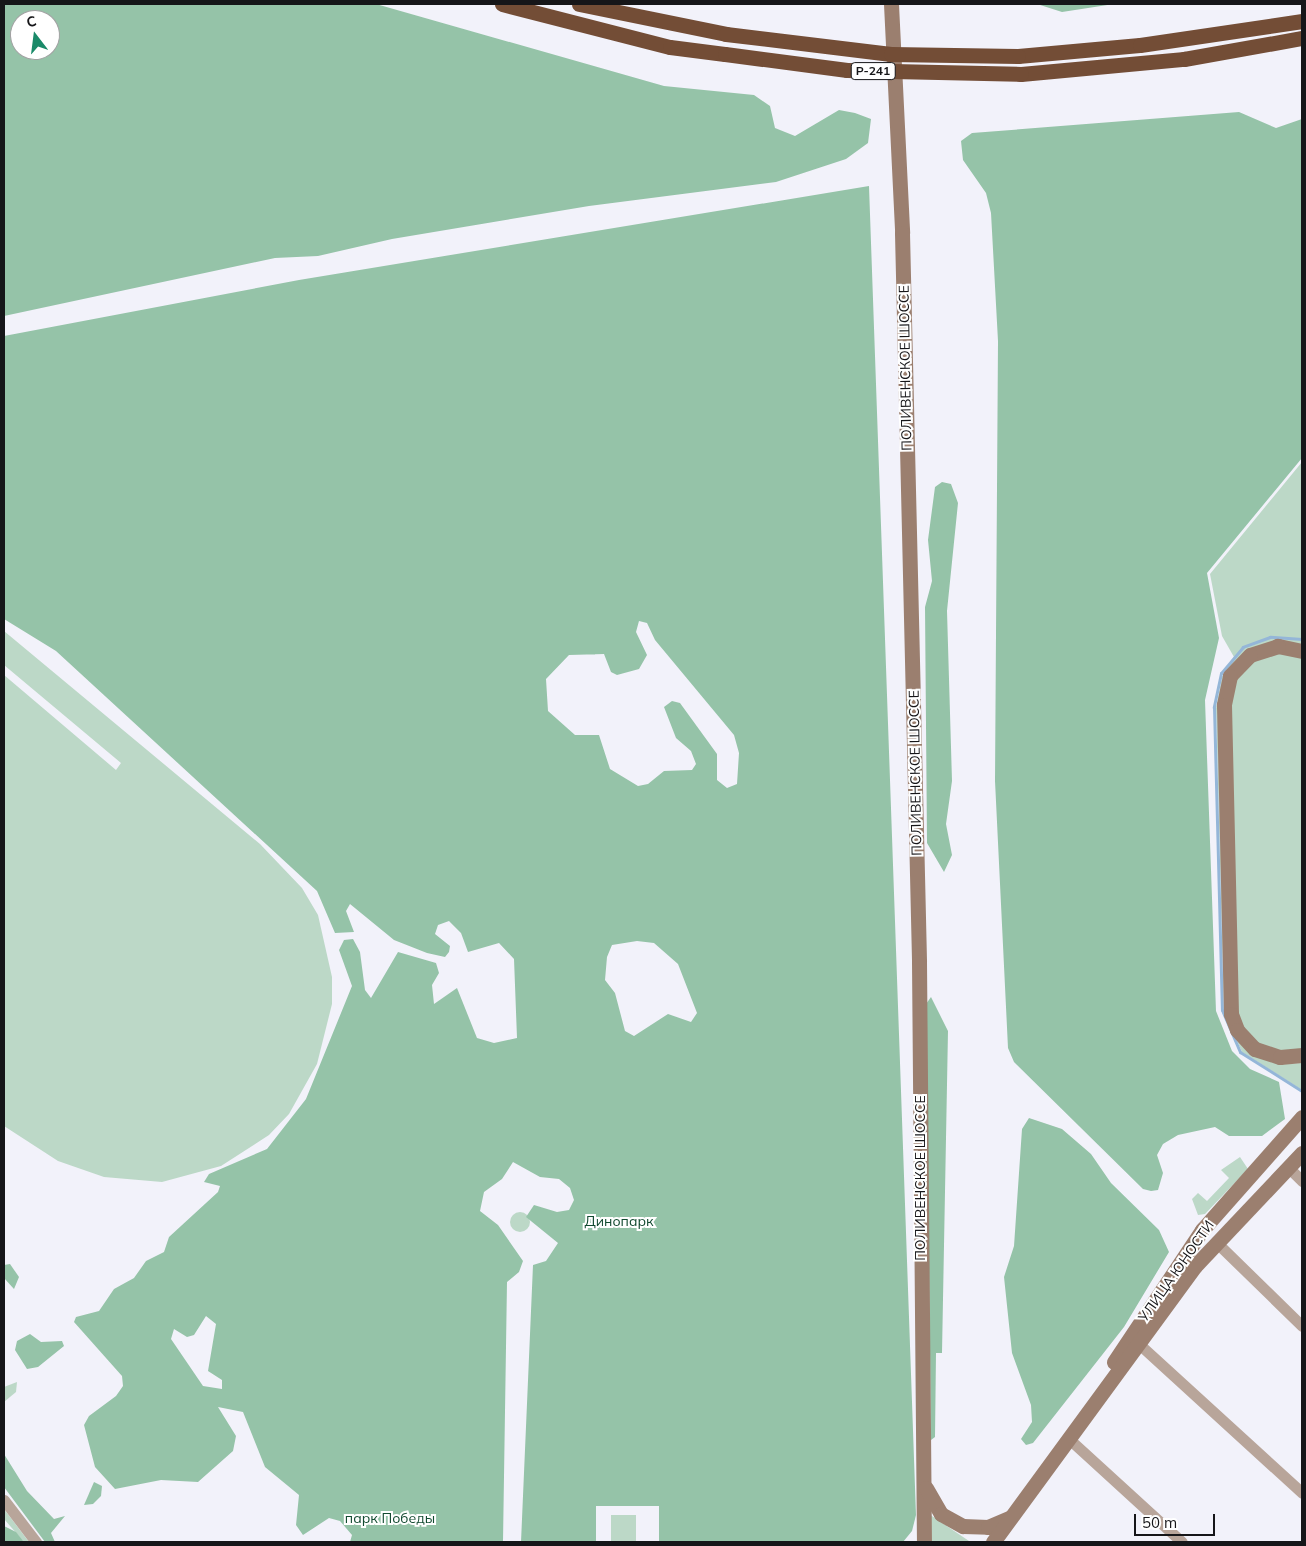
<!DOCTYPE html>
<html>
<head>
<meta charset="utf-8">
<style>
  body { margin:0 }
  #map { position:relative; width:1306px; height:1546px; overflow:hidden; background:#f2f2fa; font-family:Mulish,sans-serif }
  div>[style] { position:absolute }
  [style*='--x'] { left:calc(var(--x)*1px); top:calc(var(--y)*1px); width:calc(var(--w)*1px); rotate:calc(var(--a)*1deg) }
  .green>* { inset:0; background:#bcd8c7; transform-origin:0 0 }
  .round { border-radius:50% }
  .forest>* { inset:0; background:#95c3a8 }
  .stream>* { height:3px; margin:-1.5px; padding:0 1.5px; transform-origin:1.5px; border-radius:1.5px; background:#94b6d8 }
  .street>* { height:11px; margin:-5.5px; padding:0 5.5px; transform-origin:5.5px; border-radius:5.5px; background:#b8a59a }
  .secondary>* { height:15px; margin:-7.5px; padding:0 7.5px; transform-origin:7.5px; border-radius:7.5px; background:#9b7f6f }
  .highway>* { height:15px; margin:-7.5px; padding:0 7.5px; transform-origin:7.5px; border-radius:7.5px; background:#734d36 }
  .highway-bridge>* { height:15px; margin:-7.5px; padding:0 7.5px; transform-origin:7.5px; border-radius:7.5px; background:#734d36 }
  span { translate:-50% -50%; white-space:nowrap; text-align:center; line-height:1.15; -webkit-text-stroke:4px #fff; paint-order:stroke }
  .shield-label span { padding:1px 4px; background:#fff; border:1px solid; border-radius:4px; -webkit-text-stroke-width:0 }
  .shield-label { font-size:12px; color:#161619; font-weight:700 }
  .street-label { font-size:14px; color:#161619 }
  .park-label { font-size:14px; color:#124a30 }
  .frame { position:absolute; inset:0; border:5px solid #161619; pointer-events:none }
  .north { position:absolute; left:10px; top:10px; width:50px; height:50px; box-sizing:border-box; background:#fff; border:1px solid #a2a2a3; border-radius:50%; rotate:345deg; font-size:14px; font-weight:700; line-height:20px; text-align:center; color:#161619 }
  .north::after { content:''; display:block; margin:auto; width:18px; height:22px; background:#1a8a69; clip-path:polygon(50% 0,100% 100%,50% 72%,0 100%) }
  .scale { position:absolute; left:1134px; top:1514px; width:81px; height:22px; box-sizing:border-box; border:2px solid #161619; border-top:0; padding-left:6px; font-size:15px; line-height:18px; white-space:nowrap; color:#161619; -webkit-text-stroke:4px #fff; paint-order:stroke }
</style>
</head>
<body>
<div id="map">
  <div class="green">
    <i style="clip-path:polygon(1302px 462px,1302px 646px,1294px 643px,1229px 670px,1229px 1021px,1278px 1064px,1302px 1063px,1302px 1090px,1242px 1052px,1224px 1013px,1216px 708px,1222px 677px,1234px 657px,1222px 636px,1210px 574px)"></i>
    <i style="clip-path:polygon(4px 631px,260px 844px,302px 888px,318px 915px,332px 977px,332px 1004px,317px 1064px,289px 1114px,269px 1135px,221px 1166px,162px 1182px,104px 1177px,58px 1161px,4px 1126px,4px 675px,116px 770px,121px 763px,4px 665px)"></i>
    <i style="clip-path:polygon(1268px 652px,1302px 656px,1302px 1049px,1282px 1052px,1259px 1044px,1243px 1026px,1237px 1011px,1230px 700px,1239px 672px)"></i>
    <i style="clip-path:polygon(1240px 1157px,1248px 1169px,1205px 1214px,1198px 1215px,1192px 1199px,1198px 1193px,1207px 1201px,1229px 1178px,1221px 1170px)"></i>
    <i class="round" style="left:510px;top:1212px;width:20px;height:20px"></i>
    <i style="clip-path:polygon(17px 1382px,16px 1392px,4px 1402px,4px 1387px)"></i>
    <i style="clip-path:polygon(4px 1509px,29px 1542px,24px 1542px,4px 1519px)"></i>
    <i style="clip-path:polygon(929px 1514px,969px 1541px,969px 1542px,928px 1542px)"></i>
    <i style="left:611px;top:1515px;width:25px;height:27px"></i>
  </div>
  <div class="forest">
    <i style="clip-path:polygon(evenodd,4px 4px,376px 4px,664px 86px,754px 95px,770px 106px,775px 128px,795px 136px,839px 110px,855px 113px,871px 119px,868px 143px,846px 159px,776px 182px,589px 206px,392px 239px,318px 256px,275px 258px,4px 316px,4px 4px,20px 20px,50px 20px,50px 50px,20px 50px,20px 20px)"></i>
    <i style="clip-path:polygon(1037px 4px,1114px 4px,1062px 12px)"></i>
    <i style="clip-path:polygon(1239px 112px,1276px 128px,1302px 119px,1302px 458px,1207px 573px,1219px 638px,1205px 700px,1216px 1011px,1232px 1051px,1250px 1069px,1279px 1082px,1285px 1119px,1262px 1136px,1229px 1136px,1215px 1127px,1178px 1135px,1163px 1144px,1157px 1155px,1163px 1173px,1158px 1190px,1151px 1191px,1143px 1189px,1014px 1062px,1008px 1048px,995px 781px,998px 341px,991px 213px,986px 193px,963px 160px,961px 141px,972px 133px)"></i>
    <i style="clip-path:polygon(evenodd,869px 186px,916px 1515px,912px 1531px,903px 1542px,659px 1542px,659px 1506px,596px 1506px,596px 1542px,521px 1542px,533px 1265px,546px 1261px,558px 1243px,526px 1217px,534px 1205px,557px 1212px,569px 1210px,574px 1200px,570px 1188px,559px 1179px,540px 1177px,513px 1162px,502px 1179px,484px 1192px,480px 1211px,498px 1225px,523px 1261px,519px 1272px,507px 1282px,503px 1542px,350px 1542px,352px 1535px,340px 1521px,329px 1518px,303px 1535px,296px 1525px,299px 1495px,265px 1467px,243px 1412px,218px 1407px,236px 1436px,233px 1451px,198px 1482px,161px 1480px,115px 1489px,95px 1467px,84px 1425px,89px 1416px,116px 1396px,123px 1386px,122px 1376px,74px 1322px,76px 1317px,99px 1311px,114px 1289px,134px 1278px,146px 1261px,164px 1252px,169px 1237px,218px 1192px,220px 1186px,204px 1182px,209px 1174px,267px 1149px,306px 1099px,352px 986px,339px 950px,344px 940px,353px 939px,360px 952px,365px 990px,371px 998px,398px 952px,436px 963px,439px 973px,432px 985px,434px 1004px,457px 988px,477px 1038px,494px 1043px,517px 1038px,514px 959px,499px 943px,468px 952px,461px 933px,449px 921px,438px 925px,435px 934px,450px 946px,449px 952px,445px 957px,427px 953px,394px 940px,350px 904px,346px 911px,354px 932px,335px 933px,317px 891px,56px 651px,4px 619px,4px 336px,299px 280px,869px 186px,639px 621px,647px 623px,655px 640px,734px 735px,739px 753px,737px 784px,727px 788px,717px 780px,717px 754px,680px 703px,672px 701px,664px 707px,676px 738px,691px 751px,696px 764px,692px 770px,664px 771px,648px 784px,638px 786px,610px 769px,599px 735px,575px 735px,548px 711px,546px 679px,569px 655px,604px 654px,611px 672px,617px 675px,639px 669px,647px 655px,636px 632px,639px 621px,869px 186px,637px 941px,654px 943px,678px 964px,697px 1013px,691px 1022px,668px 1014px,634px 1036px,625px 1031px,615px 993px,605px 980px,607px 957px,612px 945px,637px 941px,869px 186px,206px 1316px,216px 1324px,208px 1371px,222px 1380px,222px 1389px,203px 1386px,171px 1339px,174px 1329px,187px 1337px,194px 1335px,206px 1316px)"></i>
    <i style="clip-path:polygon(942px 482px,951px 484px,958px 503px,947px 611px,952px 781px,946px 824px,952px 855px,944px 872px,927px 843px,925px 607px,932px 581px,928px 540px,935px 487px)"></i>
    <i style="clip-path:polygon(931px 997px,948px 1031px,942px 1353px,936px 1353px,935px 1437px,931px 1440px,926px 1004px)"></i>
    <i style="clip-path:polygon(1029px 1118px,1062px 1129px,1091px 1154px,1111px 1183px,1159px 1230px,1169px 1252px,1124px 1327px,1033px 1443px,1026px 1445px,1021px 1439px,1032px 1422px,1031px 1405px,1012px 1353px,1004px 1277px,1014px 1246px,1022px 1129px)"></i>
    <i style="clip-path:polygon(10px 1264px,19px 1277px,14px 1289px,4px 1278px,4px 1265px)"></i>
    <i style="clip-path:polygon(30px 1334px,41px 1342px,62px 1341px,64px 1346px,38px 1367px,27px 1369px,15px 1350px,17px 1341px)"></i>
    <i style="clip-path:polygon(4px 1454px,27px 1491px,54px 1519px,65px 1516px,51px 1533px,55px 1542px,45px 1542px,4px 1487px)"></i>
    <i style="clip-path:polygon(94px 1482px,102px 1486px,101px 1496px,93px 1504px,84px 1505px)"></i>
    <i style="clip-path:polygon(4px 1526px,16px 1532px,24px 1542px,4px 1542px)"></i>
  </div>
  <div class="stream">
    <i style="--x:1302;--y:639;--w:32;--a:-176"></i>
    <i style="--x:1270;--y:637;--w:29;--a:160"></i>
    <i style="--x:1243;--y:647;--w:34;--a:130"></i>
    <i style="--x:1221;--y:673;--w:35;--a:102"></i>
    <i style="--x:1214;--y:707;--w:303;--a:88.5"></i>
    <i style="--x:1222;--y:1010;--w:46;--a:66.8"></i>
    <i style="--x:1240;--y:1052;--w:73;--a:32.2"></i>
  </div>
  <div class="street">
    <i style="--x:1288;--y:1167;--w:20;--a:45"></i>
    <i style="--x:1216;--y:1242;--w:120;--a:44.3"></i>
    <i style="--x:1139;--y:1344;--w:221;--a:42.4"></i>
    <i style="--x:1068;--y:1438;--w:154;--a:42.4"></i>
    <i style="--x:4;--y:1500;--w:53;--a:52.7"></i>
  </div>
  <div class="secondary">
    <i style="--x:891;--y:4;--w:229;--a:87.2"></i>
    <i style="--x:902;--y:233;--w:729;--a:88.66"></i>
    <i style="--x:919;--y:962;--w:580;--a:89.51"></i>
    <i style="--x:1302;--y:651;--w:25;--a:-168"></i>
    <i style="--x:1278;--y:646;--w:29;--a:162"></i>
    <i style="--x:1250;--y:655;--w:29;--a:134"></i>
    <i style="--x:1230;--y:676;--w:30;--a:102"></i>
    <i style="--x:1224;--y:705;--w:309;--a:88.7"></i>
    <i style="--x:1231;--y:1014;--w:17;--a:69"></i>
    <i style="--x:1237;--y:1030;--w:26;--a:47"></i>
    <i style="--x:1255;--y:1049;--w:26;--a:18"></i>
    <i style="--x:1280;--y:1057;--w:22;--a:-5"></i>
    <i style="--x:1114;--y:1362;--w:159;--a:-56.3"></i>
    <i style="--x:1202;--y:1230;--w:151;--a:-48.5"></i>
    <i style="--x:926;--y:1488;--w:30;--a:60"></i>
    <i style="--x:941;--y:1514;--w:25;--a:29"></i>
    <i style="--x:963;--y:1526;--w:25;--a:2"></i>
    <i style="--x:988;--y:1527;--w:23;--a:-23"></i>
    <i style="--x:993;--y:1542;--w:342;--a:-53.8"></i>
    <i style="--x:1195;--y:1266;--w:156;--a:-46.6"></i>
  </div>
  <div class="highway">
    <i style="--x:502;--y:4;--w:173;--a:14.4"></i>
    <i style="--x:670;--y:47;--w:55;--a:7.3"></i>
    <i style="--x:579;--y:4;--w:150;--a:11.5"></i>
    <i style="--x:1018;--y:56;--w:122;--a:-5.2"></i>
    <i style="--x:1140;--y:45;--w:164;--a:-8.4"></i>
    <i style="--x:1021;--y:74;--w:164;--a:-5.3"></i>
    <i style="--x:1184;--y:59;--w:120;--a:-10.1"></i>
  </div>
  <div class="highway-bridge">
    <i style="--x:726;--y:34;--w:166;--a:6.9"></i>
    <i style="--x:891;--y:54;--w:127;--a:0.9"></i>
    <i style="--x:725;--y:54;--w:123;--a:7.5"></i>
    <i style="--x:847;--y:70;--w:174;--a:1.3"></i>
  </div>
  <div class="shield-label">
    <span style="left:873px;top:71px">Р-241</span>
  </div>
  <div class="street-label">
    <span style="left:905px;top:368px;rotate:-91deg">ПОЛИВЕНСКОЕ ШОССЕ</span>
    <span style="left:915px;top:773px;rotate:-91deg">ПОЛИВЕНСКОЕ ШОССЕ</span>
    <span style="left:920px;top:1178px;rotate:-90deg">ПОЛИВЕНСКОЕ ШОССЕ</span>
    <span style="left:1176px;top:1271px;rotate:-55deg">УЛИЦА ЮНОСТИ</span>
  </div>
  <div class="park-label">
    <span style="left:619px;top:1221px">Динопарк</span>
    <span style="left:390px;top:1518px">парк Победы</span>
  </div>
  <div class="frame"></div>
  <div class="north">С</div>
  <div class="scale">50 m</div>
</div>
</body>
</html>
